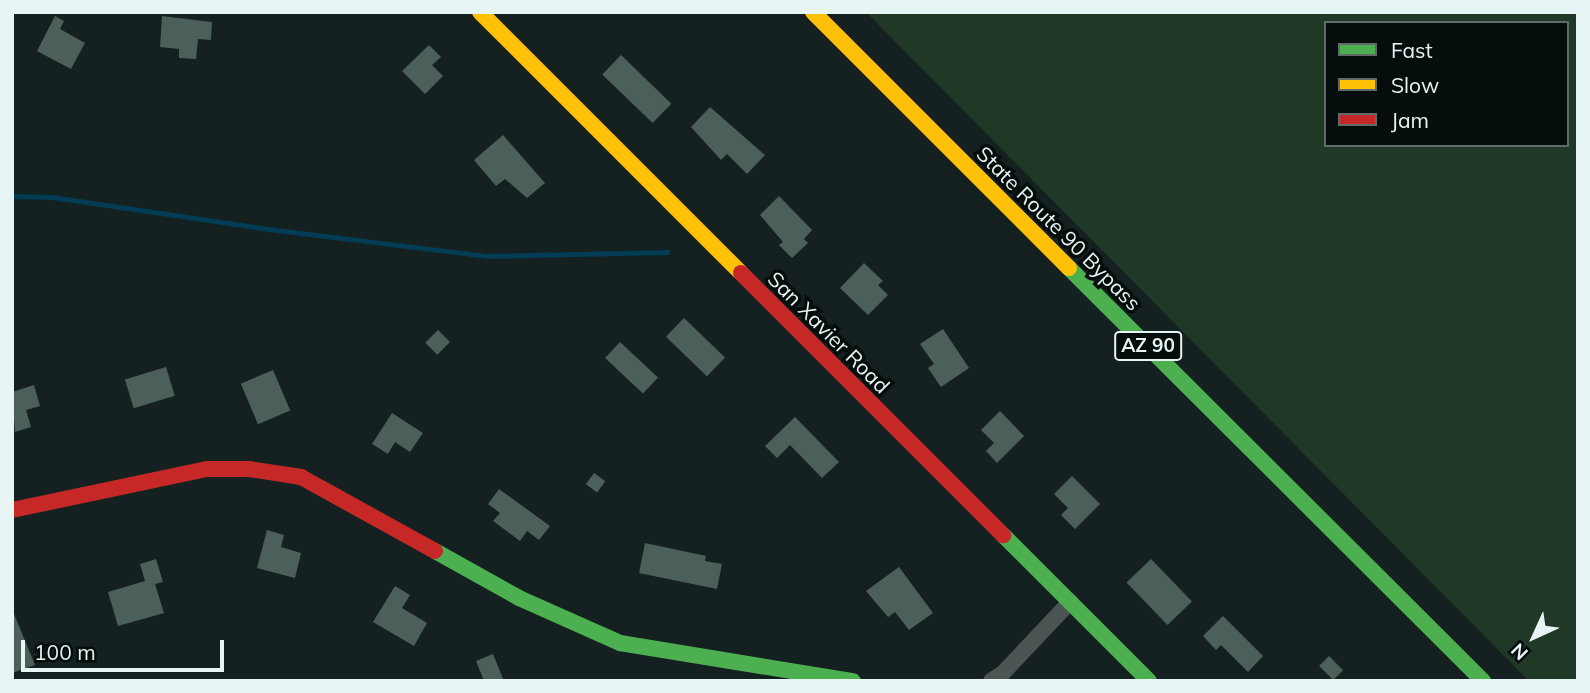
<!DOCTYPE html>
<html>
<head>
<meta charset="utf-8">
<style>
  body { margin:0 }
  #map { position:relative; width:1590px; height:693px; overflow:hidden; background:#142120; font-family:Mulish,sans-serif }
  div>[style] { position:absolute }
  [style*='--x'] { left:calc(var(--x)*1px); top:calc(var(--y)*1px); width:calc(var(--w)*1px); rotate:calc(var(--a)*1deg) }
  .green>* { inset:0; background:#203926 }
  .stream>* { height:4.5px; margin:-2.25px; padding:0 2.25px; transform-origin:2.25px; border-radius:2.25px; background:#023c55 }
  .building>* { inset:0; background:#4d5f5a; transform-origin:0 0 }
  .street>* { height:16px; margin:-8px; padding:0 8px; transform-origin:8px; border-radius:8px; background:#4c5454 }
  .fast>* { height:16px; margin:-8px; padding:0 8px; transform-origin:8px; border-radius:8px; background:#4caf50 }
  .slow>* { height:16px; margin:-8px; padding:0 8px; transform-origin:8px; border-radius:8px; background:#ffc107 }
  .jam>* { height:16px; margin:-8px; padding:0 8px; transform-origin:8px; border-radius:8px; background:#c62828 }
  span { translate:-50% -50%; white-space:nowrap; text-align:center; line-height:1.15; -webkit-text-stroke:7px #050d0d; paint-order:stroke }
  .shield-label span { padding:2px 5px; background:#050d0d; border:2px solid; border-radius:5px; -webkit-text-stroke-width:0 }
  .shield-label { font-size:19px; color:#e7f5f4; font-weight:700 }
  .street-label { font-size:21px; color:#e7f5f4 }
  .frame { position:absolute; inset:0; border:14px solid #e7f5f4; pointer-events:none }
  .legend { position:absolute; left:1324px; top:21px; width:245px; height:126px; box-sizing:border-box; background:#050d0d; border:2px solid #5f6a69; margin:0; padding:9px 12px; list-style:none; font-size:21px; color:#e7f5f4 }
  .legend li { display:flex; align-items:center; gap:14px; height:35px }
  .legend b { width:35px; border:2px solid #5f6a69 }
  .north { position:absolute; left:1499px; top:602px; width:70px; height:70px; -webkit-text-stroke:5px #050d0d; paint-order:stroke; rotate:225deg; font-size:19px; font-weight:700; line-height:28px; text-align:center; color:#e7f5f4 }
  .north::after { content:''; display:block; margin:auto; width:24px; height:32px; background:#e7f5f4; clip-path:polygon(50% 0,100% 100%,50% 72%,0 100%) }
  .scale { position:absolute; left:21px; top:640px; width:203px; height:32px; box-sizing:border-box; border:4px solid #e7f5f4; border-top:0; padding-left:9px; font-size:21px; line-height:24px; white-space:nowrap; color:#e7f5f4; -webkit-text-stroke:5px #050d0d; paint-order:stroke }
</style>
</head>
<body>
<div id="map">
  <div class="green">
    <i style="clip-path:polygon(evenodd,866px 12px,1578px 12px,1578px 681px,1529px 681px,866px 12px,1326px 23px,1567px 23px,1567px 145px,1326px 145px,1326px 23px)"></i>
  </div>
  <div class="stream">
    <i style="--x:12;--y:196;--w:40;--a:1.4"></i>
    <i style="--x:52;--y:197;--w:218;--a:8.4"></i>
    <i style="--x:268;--y:229;--w:222;--a:7"></i>
    <i style="--x:488;--y:256;--w:179;--a:-1.3"></i>
  </div>
  <div class="building">
    <i style="clip-path:polygon(55px 16px,64px 21px,60px 29px,85px 43px,71px 69px,37px 51px)"></i>
    <i style="clip-path:polygon(162px 16px,212px 22px,211px 40px,198px 39px,196px 59px,179px 58px,179px 49px,160px 47px)"></i>
    <i style="clip-path:polygon(429px 45px,441px 57px,432px 65px,443px 76px,425px 94px,402px 71px)"></i>
    <i style="left:621px;top:55px;width:70px;height:27px;rotate:44deg"></i>
    <i style="clip-path:polygon(710px 107px,765px 155px,747px 174px,727px 154px,721px 160px,691px 127px)"></i>
    <i style="clip-path:polygon(503px 135px,545px 183px,527px 198px,505px 179px,496px 186px,474px 160px)"></i>
    <i style="clip-path:polygon(779px 196px,812px 230px,804px 239px,808px 243px,792px 258px,779px 245px,783px 242px,760px 215px)"></i>
    <i style="clip-path:polygon(864px 263px,883px 281px,878px 285px,888px 295px,868px 315px,840px 288px)"></i>
    <i style="left:684px;top:318px;width:57px;height:26px;rotate:44deg"></i>
    <i style="clip-path:polygon(943px 329px,969px 368px,941px 387px,928px 368px,934px 364px,920px 344px)"></i>
    <i style="left:438px;top:330px;width:17px;height:18px;rotate:45deg"></i>
    <i style="left:620px;top:342px;width:52px;height:22px;rotate:43deg"></i>
    <i style="left:166px;top:367px;width:30px;height:43px;rotate:73deg"></i>
    <i style="left:273px;top:370px;width:44px;height:35px;rotate:67deg"></i>
    <i style="clip-path:polygon(34px 385px,40px 406px,26px 410px,31px 427px,15px 432px,12px 392px)"></i>
    <i style="clip-path:polygon(1000px 411px,1024px 436px,997px 463px,986px 451px,994px 443px,981px 430px)"></i>
    <i style="clip-path:polygon(392px 413px,423px 433px,410px 452px,395px 442px,388px 454px,372px 444px)"></i>
    <i style="clip-path:polygon(795px 417px,839px 462px,822px 478px,790px 445px,777px 458px,765px 446px)"></i>
    <i style="left:594px;top:473px;width:14px;height:14px;rotate:36deg"></i>
    <i style="clip-path:polygon(1072px 476px,1100px 504px,1075px 529px,1061px 515px,1068px 508px,1054px 494px)"></i>
    <i style="clip-path:polygon(499px 489px,550px 526px,539px 540px,527px 531px,520px 541px,493px 521px,500px 513px,488px 504px)"></i>
    <i style="clip-path:polygon(267px 530px,284px 535px,281px 547px,301px 553px,295px 578px,257px 568px)"></i>
    <i style="clip-path:polygon(645px 543px,706px 556px,705px 561px,722px 564px,717px 589px,639px 573px)"></i>
    <i style="clip-path:polygon(156px 559px,163px 582px,155px 584px,164px 613px,118px 626px,108px 592px,145px 581px,140px 564px)"></i>
    <i style="left:1151px;top:559px;width:59px;height:34px;rotate:46deg"></i>
    <i style="clip-path:polygon(899px 567px,933px 613px,909px 630px,895px 612px,888px 617px,866px 591px)"></i>
    <i style="clip-path:polygon(395px 586px,410px 595px,402px 608px,427px 623px,414px 646px,373px 622px)"></i>
    <i style="clip-path:polygon(12px 609px,35px 665px,12px 673px)"></i>
    <i style="clip-path:polygon(1223px 616px,1263px 656px,1248px 672px,1221px 645px,1216px 650px,1203px 636px)"></i>
    <i style="clip-path:polygon(493px 654px,504px 681px,484px 681px,476px 661px)"></i>
    <i style="left:1329px;top:656px;width:20px;height:14px;rotate:45deg"></i>
  </div>
  <div class="street">
    <i style="--x:991;--y:681;--w:14;--a:-34"></i>
    <i style="--x:1003;--y:673;--w:98;--a:-46.7"></i>
  </div>
  <div class="fast">
    <i style="--x:1069;--y:268;--w:585;--a:44.93"></i>
    <i style="--x:1003;--y:535;--w:206;--a:45"></i>
    <i style="--x:435;--y:551;--w:96;--a:29.2"></i>
    <i style="--x:519;--y:598;--w:111;--a:24"></i>
    <i style="--x:620;--y:643;--w:236;--a:9.3"></i>
  </div>
  <div class="slow">
    <i style="--x:480;--y:12;--w:369;--a:45"></i>
    <i style="--x:813;--y:12;--w:362;--a:45"></i>
  </div>
  <div class="jam">
    <i style="--x:741;--y:273;--w:371;--a:45"></i>
    <i style="--x:12;--y:510;--w:199;--a:-11.9"></i>
    <i style="--x:207;--y:469;--w:42;--a:0"></i>
    <i style="--x:249;--y:469;--w:53;--a:8.7"></i>
    <i style="--x:301;--y:477;--w:153;--a:28.9"></i>
  </div>
  <div class="shield-label">
    <span style="left:1148px;top:346px">AZ 90</span>
  </div>
  <div class="street-label">
    <span style="left:1059px;top:228px;rotate:45deg">State Route 90 Bypass</span>
    <span style="left:829px;top:332px;rotate:45deg">San Xavier Road</span>
  </div>
  <div class="frame"></div>
  <ul class="legend">
  <li><b style="height:9px;background:#4caf50"></b>Fast</li>
  <li><b style="height:9px;background:#ffc107"></b>Slow</li>
  <li><b style="height:9px;background:#c62828"></b>Jam</li>
  </ul>
  <div class="north">N</div>
  <div class="scale">100 m</div>
</div>
</body>
</html>
